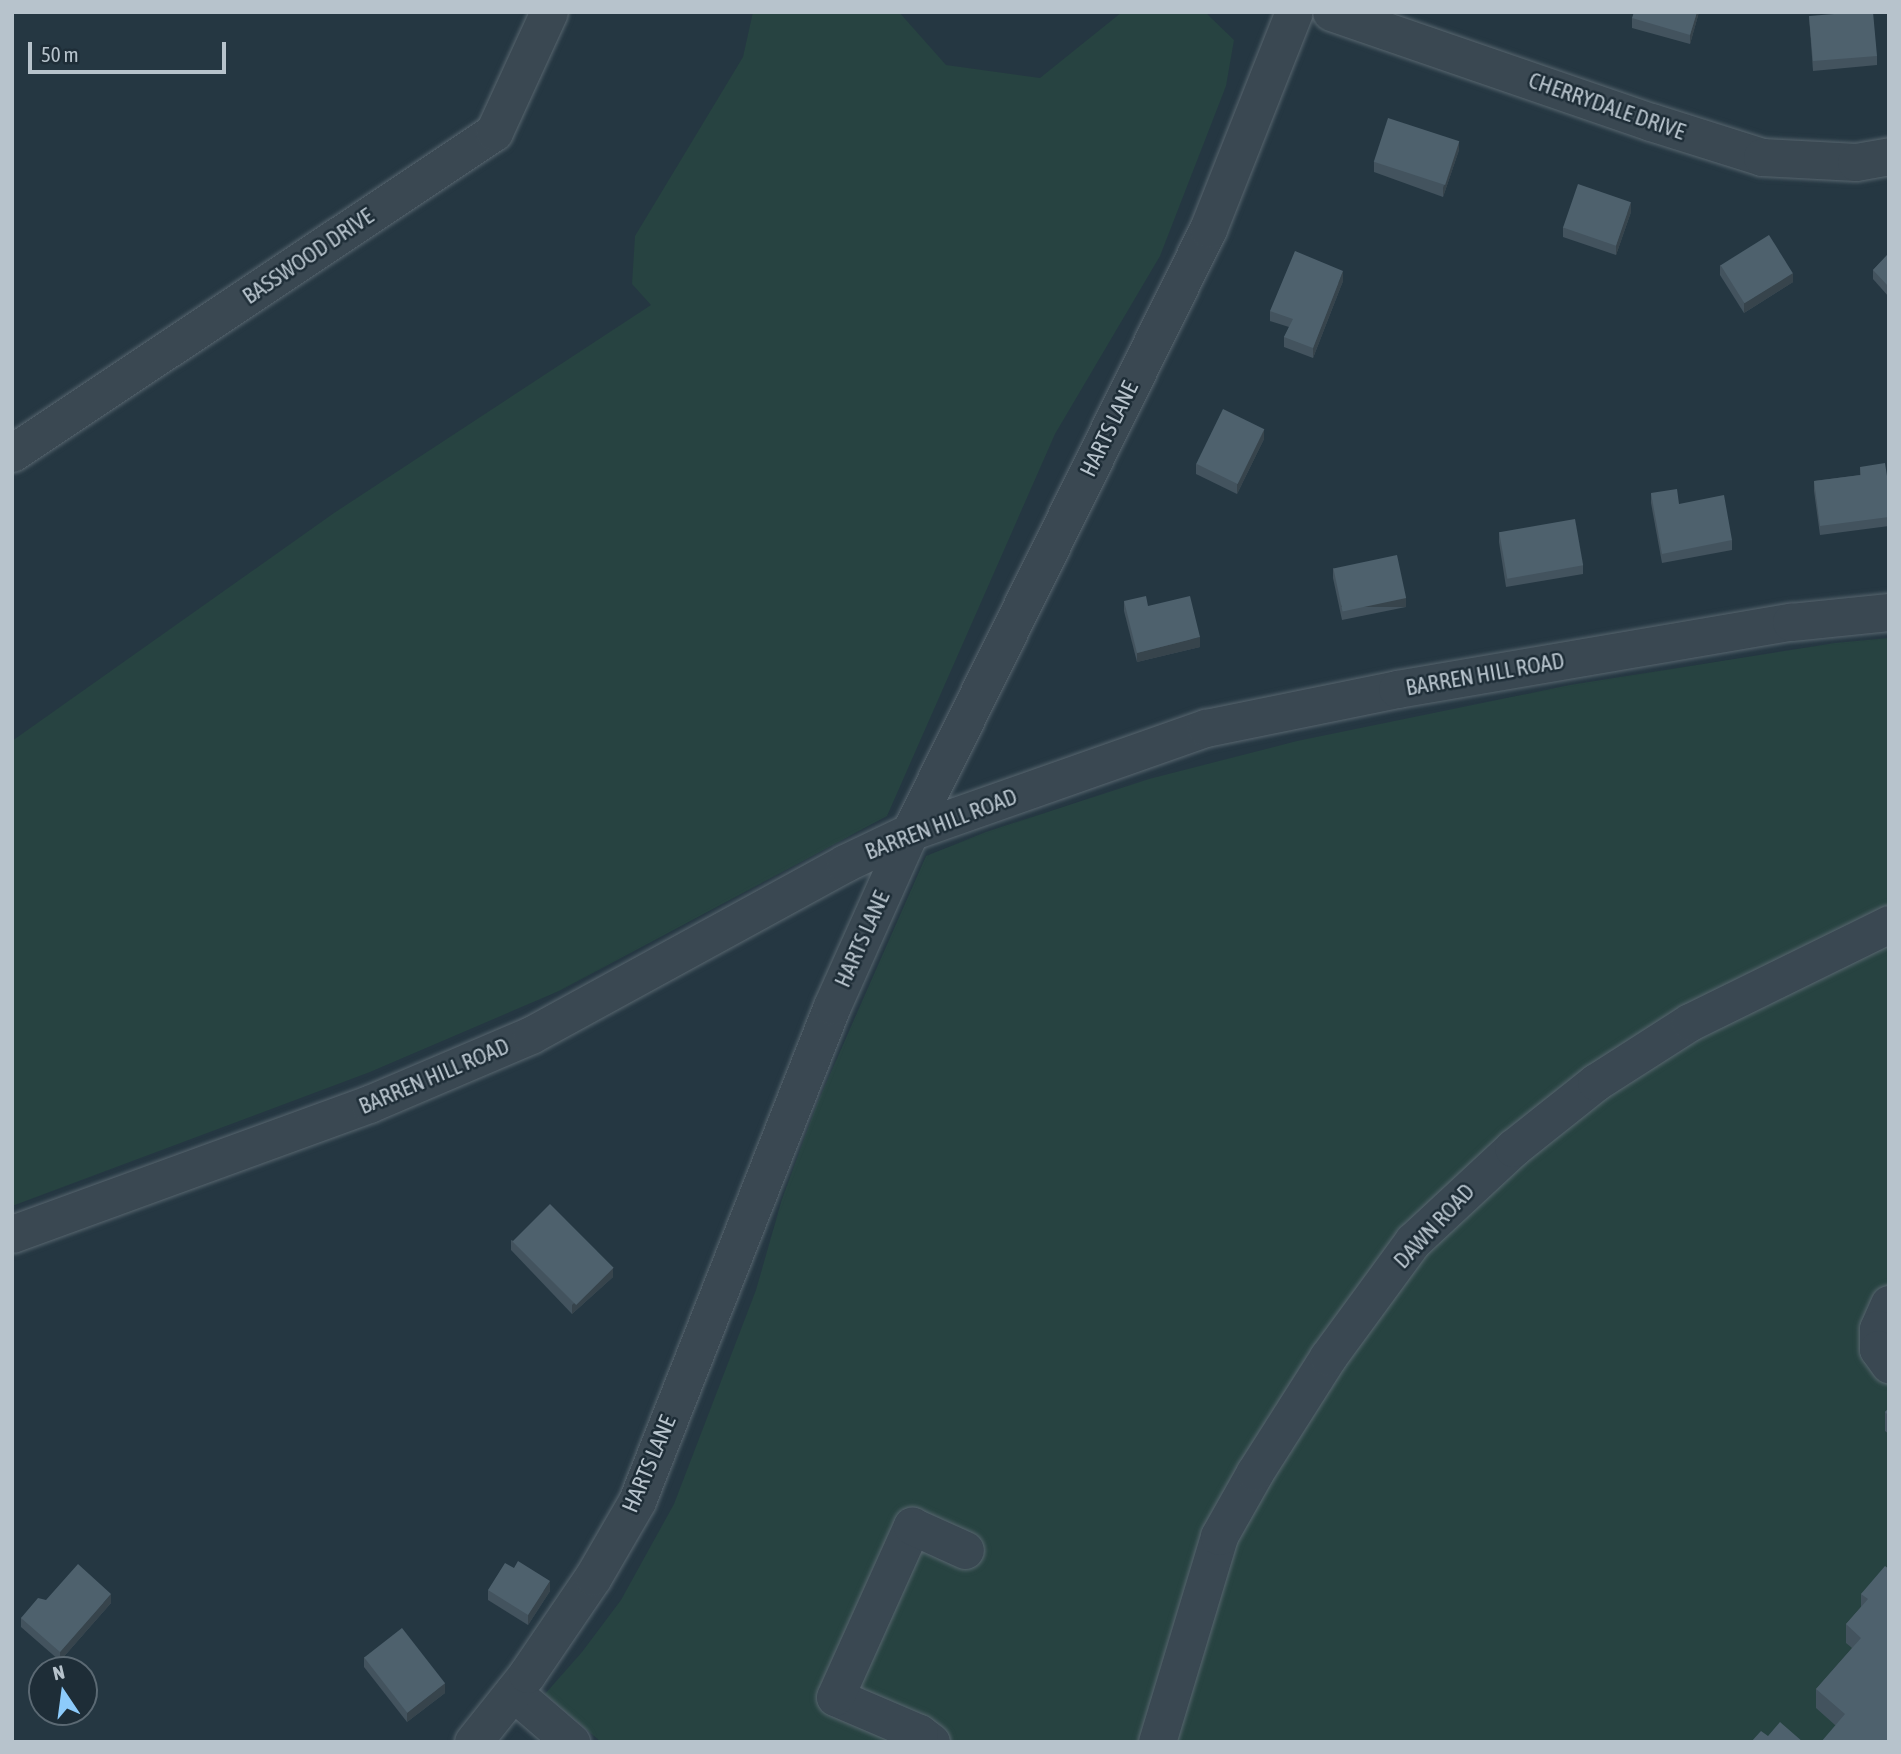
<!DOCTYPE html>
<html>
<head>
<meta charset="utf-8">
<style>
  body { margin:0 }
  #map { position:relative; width:1901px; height:1754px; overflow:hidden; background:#253742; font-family:"Asap Condensed",sans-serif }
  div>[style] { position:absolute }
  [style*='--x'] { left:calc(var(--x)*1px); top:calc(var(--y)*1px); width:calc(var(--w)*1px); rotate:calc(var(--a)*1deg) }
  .green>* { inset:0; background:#274341 }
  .roads { filter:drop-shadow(0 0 2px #58666f) drop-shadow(0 0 2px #58666f) }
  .minor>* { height:37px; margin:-18.5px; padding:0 18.5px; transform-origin:18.5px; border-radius:18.5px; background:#3a4852 }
  .wall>* { inset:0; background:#43535e }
  .shaded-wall>* { inset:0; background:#37444c; transform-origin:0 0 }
  .building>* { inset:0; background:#4e616d; transform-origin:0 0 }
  span { translate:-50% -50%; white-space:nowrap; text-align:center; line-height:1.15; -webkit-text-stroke:5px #1e2d37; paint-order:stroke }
  .street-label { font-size:23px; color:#b7c3cc }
  .frame { position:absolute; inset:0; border:14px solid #b7c3cc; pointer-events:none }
  .north { position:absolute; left:28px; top:1656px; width:70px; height:70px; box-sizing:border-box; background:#1e2d37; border:2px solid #5b6973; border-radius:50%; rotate:347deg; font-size:19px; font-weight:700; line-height:28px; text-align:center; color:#b7c3cc }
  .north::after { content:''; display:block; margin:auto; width:24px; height:32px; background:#8dcbfb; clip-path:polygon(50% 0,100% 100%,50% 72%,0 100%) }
  .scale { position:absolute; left:28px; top:42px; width:198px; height:32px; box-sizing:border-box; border:4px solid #b7c3cc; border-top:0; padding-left:9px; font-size:21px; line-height:24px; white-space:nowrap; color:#b7c3cc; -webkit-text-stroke:5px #1e2d37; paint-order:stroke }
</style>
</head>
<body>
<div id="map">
  <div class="green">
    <i style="clip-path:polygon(753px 12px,899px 12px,946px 65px,1040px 78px,1122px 12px,1205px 12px,1234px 40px,1226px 86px,1160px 256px,1055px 434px,887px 816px,559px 991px,370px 1072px,12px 1206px,12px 741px,334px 513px,651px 305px,632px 284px,635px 236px,743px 57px)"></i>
    <i style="clip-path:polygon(1889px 638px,1889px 1742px,601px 1742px,545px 1694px,582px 1652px,621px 1600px,674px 1504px,756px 1290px,782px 1199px,817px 1104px,926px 856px,986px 832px,1149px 779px,1297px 741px,1570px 685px,1835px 643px)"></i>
  </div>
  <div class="roads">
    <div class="minor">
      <i style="--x:1331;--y:12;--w:338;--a:19"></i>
      <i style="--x:1651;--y:122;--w:116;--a:17.5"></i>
      <i style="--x:1762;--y:157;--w:94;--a:3"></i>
      <i style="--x:1856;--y:162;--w:34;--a:-10"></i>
      <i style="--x:12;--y:453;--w:579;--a:-33.66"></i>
      <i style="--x:494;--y:132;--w:132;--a:-65.4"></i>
      <i style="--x:12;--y:1234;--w:380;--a:-20"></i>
      <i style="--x:369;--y:1104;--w:176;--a:-23.1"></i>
      <i style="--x:531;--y:1035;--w:358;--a:-28.7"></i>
      <i style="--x:845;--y:863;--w:72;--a:-25.5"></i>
      <i style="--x:910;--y:832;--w:314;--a:-19.4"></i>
      <i style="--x:1206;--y:728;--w:195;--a:-11.5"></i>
      <i style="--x:1397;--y:689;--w:400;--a:-9.7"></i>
      <i style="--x:1791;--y:622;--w:99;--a:-5.8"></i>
      <i style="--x:1889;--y:1304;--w:27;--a:114"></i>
      <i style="--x:1878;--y:1329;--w:20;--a:90"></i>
      <i style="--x:1878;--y:1349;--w:19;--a:54"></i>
      <i style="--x:513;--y:1692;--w:77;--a:40.8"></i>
      <i style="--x:473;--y:1742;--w:87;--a:-51.5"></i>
      <i style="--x:527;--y:1674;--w:117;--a:-55.8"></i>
      <i style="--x:593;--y:1577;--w:88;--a:-59.9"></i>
      <i style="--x:637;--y:1501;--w:532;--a:-68.5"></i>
      <i style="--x:832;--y:1006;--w:191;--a:-65.9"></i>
      <i style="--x:910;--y:832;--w:673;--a:-63.7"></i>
      <i style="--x:1208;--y:229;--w:233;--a:-68.4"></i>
      <i style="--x:931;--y:1742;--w:15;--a:-143"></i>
      <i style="--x:919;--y:1733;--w:91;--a:-156.8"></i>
      <i style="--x:835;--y:1697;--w:188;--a:-65.8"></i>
      <i style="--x:912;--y:1526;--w:58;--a:24.4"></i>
      <i style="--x:1157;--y:1742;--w:215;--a:-73.2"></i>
      <i style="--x:1219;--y:1536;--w:73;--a:-60.6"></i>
      <i style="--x:1255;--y:1472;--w:136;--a:-57.6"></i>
      <i style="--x:1328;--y:1357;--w:144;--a:-53.8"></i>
      <i style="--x:1413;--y:1241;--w:137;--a:-42.9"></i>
      <i style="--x:1513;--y:1148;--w:106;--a:-38.5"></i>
      <i style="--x:1596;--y:1082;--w:112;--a:-32.6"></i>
      <i style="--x:1690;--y:1022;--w:222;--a:-26.2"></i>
    </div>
  </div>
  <div class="wall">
    <i style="clip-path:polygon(1699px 12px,1690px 44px,1632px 28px,1632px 18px)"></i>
    <i style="clip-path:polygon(1809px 16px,1877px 56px,1877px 65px,1813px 71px)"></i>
    <i style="clip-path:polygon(1459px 150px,1443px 197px,1374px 172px,1374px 162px)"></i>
    <i style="clip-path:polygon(1631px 212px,1616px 255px,1563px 237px,1563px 227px)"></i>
    <i style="clip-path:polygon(1889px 253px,1889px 297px,1873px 279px,1873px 270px)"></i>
    <i style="clip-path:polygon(1720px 265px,1793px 282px,1744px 313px,1720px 275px)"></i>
    <i style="clip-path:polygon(1343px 281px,1313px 358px,1284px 347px,1284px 337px,1289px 327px,1270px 321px,1270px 311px)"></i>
    <i style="clip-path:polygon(1264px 439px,1237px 494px,1196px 474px,1196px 464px)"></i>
    <i style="clip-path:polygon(1860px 467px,1889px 489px,1889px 526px,1820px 535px,1814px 491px,1814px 481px,1860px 475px)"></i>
    <i style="clip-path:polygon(1651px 493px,1679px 504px,1732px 540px,1732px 550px,1662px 563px,1651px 503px)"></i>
    <i style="clip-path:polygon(1499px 532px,1583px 565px,1583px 574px,1506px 587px,1499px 542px)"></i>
    <i style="clip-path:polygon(1333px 568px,1406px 607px,1342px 620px,1333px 578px)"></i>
    <i style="clip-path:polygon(1124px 601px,1148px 606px,1200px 647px,1137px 662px,1124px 611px)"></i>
    <i style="clip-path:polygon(511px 1240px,613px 1277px,572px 1314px,511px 1250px)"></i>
    <i style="clip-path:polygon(1889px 1408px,1889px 1434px,1885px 1431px,1885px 1412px)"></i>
    <i style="clip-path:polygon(1889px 1569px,1889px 1742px,1835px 1725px,1816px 1708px,1816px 1689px,1852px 1648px,1846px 1643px,1846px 1624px,1861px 1607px,1861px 1594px)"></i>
    <i style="clip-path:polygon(488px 1590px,550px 1591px,528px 1625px,488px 1600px)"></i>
    <i style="clip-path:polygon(46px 1600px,111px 1603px,60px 1661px,21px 1627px,21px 1618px)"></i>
    <i style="clip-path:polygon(364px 1657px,445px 1693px,407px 1722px,364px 1667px)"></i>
  </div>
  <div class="shaded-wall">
    <i style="clip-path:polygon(1697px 12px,1699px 12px,1690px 44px,1690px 35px)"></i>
    <i style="clip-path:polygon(1459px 141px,1459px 150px,1443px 197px,1443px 188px)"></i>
    <i style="clip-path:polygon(1631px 202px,1631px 212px,1616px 255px,1616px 245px)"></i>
    <i style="clip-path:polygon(1343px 271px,1343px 281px,1313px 358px,1313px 348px)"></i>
    <i style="clip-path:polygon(1793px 273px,1793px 282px,1744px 313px,1744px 303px)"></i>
    <i style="clip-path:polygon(1264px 429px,1264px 439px,1237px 494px,1237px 484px)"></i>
    <i style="left:1406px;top:598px;width:9px;height:65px;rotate:90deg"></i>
    <i style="clip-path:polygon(1200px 637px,1200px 647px,1137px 662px,1137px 653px)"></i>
    <i style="clip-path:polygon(613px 1268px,613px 1277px,572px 1314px,572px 1305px)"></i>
    <i style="clip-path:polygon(550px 1581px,550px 1591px,528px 1625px,528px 1615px)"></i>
    <i style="clip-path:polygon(111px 1594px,111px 1603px,60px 1661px,60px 1652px)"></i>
    <i style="clip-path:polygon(445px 1683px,445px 1693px,407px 1722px,407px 1713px)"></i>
  </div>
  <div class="building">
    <i style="clip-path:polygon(1634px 12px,1697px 12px,1690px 35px,1632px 18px)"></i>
    <i style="clip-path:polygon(1859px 12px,1873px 12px,1877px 56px,1813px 61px,1809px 16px)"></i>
    <i style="left:1388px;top:118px;width:75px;height:46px;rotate:18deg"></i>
    <i style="left:1578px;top:184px;width:56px;height:46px;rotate:19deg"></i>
    <i style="left:1769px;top:235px;width:45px;height:57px;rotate:58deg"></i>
    <i style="clip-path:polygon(1295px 251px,1343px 271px,1313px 348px,1284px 337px,1293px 319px,1270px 311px)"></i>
    <i style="clip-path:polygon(1889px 253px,1889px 287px,1873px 270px)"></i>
    <i style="left:1223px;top:409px;width:46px;height:61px;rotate:26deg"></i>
    <i style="clip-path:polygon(1885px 463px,1889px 489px,1889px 517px,1820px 526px,1814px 481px,1861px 475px,1860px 467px)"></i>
    <i style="clip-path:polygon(1677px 489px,1679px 504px,1724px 495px,1732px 540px,1662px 554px,1651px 493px)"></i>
    <i style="left:1575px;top:519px;width:47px;height:77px;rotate:80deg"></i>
    <i style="left:1397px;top:555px;width:44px;height:65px;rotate:78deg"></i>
    <i style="clip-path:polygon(1146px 596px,1148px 606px,1190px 596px,1200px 637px,1137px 653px,1124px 601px)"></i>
    <i style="left:550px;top:1204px;width:90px;height:53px;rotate:45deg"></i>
    <i style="clip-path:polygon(1889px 1408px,1889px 1416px,1885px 1412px)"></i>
    <i style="clip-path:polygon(518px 1561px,550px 1581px,528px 1615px,488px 1590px,505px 1563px,514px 1568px)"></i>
    <i style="clip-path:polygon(78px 1564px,111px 1594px,60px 1652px,21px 1618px,38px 1598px,46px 1600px)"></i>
    <i style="clip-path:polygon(1885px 1566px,1889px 1569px,1889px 1742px,1821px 1742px,1845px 1714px,1816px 1689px,1861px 1638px,1846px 1624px,1868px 1599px,1861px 1594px)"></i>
    <i style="left:402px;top:1628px;width:70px;height:48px;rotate:52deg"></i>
    <i style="clip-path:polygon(1780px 1722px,1803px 1742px,1751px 1742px,1761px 1731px,1768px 1736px)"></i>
  </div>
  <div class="street-label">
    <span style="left:1607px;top:106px;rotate:19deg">CHERRYDALE DRIVE</span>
    <span style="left:308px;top:256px;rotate:-34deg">BASSWOOD DRIVE</span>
    <span style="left:1109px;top:429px;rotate:-64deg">HARTS LANE</span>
    <span style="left:1485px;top:674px;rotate:-10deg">BARREN HILL ROAD</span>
    <span style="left:941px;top:824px;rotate:-21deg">BARREN HILL ROAD</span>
    <span style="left:862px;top:939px;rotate:-66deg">HARTS LANE</span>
    <span style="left:434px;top:1076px;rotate:-23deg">BARREN HILL ROAD</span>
    <span style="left:1434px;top:1226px;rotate:-47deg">DAWN ROAD</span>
    <span style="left:649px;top:1464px;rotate:-67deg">HARTS LANE</span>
  </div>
  <div class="frame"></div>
  <div class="north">N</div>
  <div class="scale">50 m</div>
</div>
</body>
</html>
